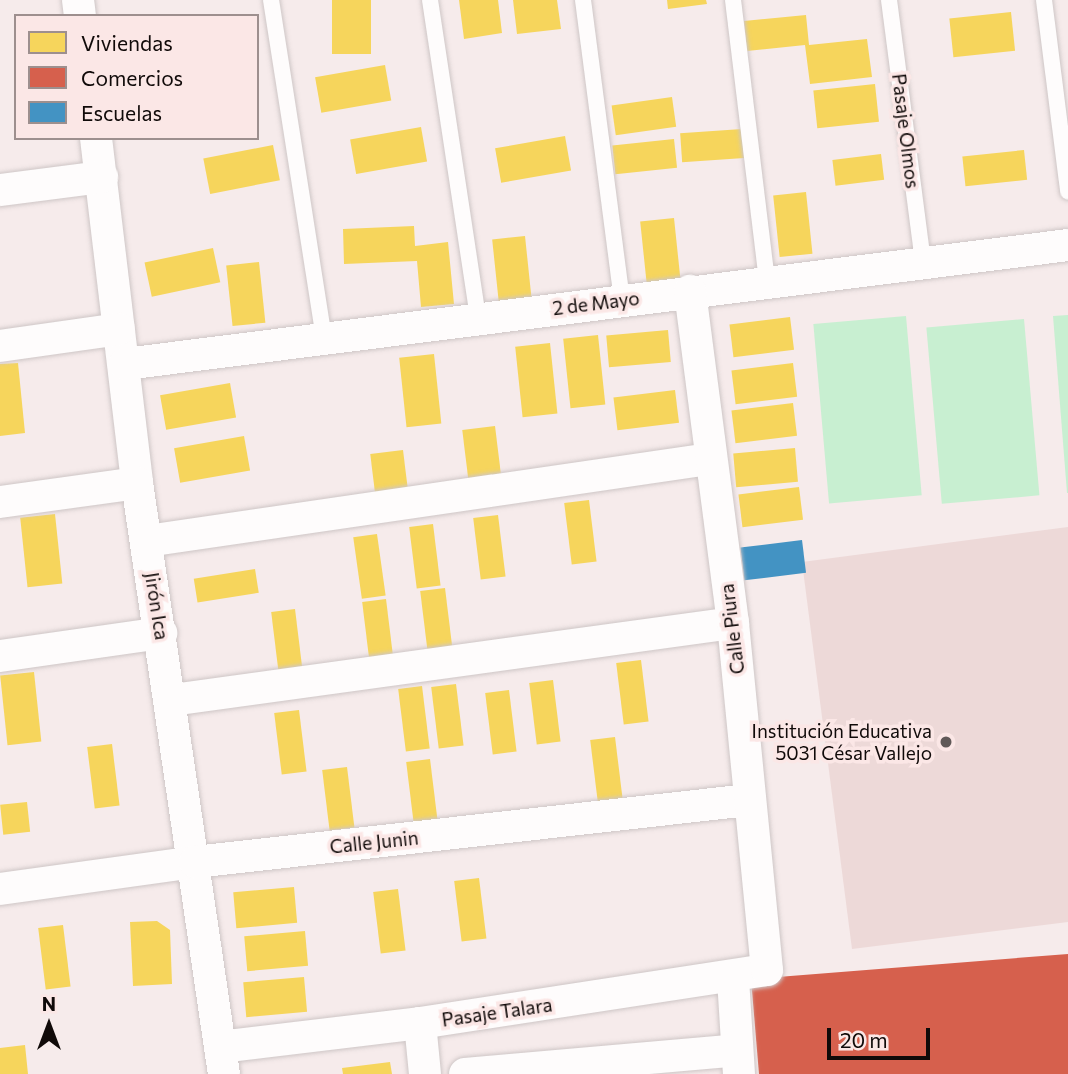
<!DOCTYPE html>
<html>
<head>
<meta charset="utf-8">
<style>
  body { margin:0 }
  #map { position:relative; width:1068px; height:1074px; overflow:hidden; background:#f6ebeb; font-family:Commissioner,sans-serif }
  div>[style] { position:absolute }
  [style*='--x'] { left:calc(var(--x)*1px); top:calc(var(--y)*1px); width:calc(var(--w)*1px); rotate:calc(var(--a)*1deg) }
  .built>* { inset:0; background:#edd9d8 }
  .green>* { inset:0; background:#c8efd1; transform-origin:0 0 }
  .homes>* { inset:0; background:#f6d55c; transform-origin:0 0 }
  .shops>* { inset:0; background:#d6604d }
  .schools>* { inset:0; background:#4393c3; transform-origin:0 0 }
  .roads { filter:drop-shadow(0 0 2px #cec6c6) drop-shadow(0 0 2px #cec6c6) }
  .service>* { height:16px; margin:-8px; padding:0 8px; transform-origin:8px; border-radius:8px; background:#fefcfc }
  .minor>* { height:32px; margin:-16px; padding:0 16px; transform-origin:16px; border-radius:16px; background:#fefcfc }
  .dots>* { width:19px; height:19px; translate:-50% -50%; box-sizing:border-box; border:4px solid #fbe7e6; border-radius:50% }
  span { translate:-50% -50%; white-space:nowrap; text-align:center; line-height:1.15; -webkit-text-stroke:7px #fbe7e6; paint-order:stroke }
  .street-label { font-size:19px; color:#100a09 }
  .poi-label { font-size:19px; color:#100a09 }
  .right { translate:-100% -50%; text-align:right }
  .legend { position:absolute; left:14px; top:14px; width:245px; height:126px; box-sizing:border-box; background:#fbe7e6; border:2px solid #9d8f8e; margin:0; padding:9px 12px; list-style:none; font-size:21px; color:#100a09 }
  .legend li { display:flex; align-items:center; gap:14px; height:35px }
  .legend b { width:35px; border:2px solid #9d8f8e }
  .north { position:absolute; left:14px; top:990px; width:70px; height:70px; -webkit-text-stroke:5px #fbe7e6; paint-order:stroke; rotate:0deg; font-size:19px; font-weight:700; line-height:28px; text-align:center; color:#100a09 }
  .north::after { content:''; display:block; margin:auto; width:24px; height:32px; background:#100a09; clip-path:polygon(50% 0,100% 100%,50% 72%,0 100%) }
  .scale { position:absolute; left:827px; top:1028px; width:103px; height:32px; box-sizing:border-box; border:4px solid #100a09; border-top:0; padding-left:9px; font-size:21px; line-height:24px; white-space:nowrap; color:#100a09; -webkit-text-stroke:5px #fbe7e6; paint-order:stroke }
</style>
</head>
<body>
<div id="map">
  <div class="built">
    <i style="clip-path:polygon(1068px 527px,1068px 922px,852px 949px,802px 562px)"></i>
  </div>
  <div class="green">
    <i style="clip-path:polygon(1068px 315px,1068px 493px,1067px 493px,1053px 316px)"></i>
    <i style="left:906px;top:316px;width:180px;height:93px;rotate:85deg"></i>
    <i style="left:1024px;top:319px;width:177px;height:98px;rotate:85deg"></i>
  </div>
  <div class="homes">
    <i style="left:332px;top:0;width:39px;height:54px"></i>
    <i style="clip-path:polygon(459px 0,498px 0,502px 33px,464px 39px)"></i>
    <i style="clip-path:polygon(513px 0,557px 0,561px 29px,517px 34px)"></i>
    <i style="clip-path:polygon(667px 0,706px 0,707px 4px,668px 9px)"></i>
    <i style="left:1011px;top:12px;width:39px;height:62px;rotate:84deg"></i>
    <i style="clip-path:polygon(806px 15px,809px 45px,867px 39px,872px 77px,810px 84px,805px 45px,747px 51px,744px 21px)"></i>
    <i style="left:385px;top:65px;width:36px;height:71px;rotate:80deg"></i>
    <i style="left:875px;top:84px;width:38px;height:62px;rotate:84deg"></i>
    <i style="left:672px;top:97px;width:30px;height:61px;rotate:82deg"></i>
    <i style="left:421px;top:127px;width:35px;height:72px;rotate:80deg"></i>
    <i style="left:742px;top:129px;width:29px;height:62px;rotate:86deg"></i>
    <i style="left:565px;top:136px;width:35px;height:71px;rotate:80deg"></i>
    <i style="left:674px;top:139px;width:29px;height:62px;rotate:84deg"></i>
    <i style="left:273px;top:145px;width:36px;height:71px;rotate:79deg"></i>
    <i style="left:1024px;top:150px;width:30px;height:62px;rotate:84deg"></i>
    <i style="left:881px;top:154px;width:26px;height:49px;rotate:83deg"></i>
    <i style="left:806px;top:192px;width:62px;height:33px;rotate:84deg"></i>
    <i style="left:674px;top:218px;width:61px;height:34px;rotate:84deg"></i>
    <i style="clip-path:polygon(414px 226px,415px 246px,448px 242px,454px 304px,421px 307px,417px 261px,344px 264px,343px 229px)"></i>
    <i style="left:525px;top:236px;width:62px;height:33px;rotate:84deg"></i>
    <i style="left:213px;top:248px;width:35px;height:70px;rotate:78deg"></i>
    <i style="left:259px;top:262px;width:61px;height:33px;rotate:84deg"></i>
    <i style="left:790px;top:317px;width:33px;height:61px;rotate:83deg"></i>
    <i style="left:668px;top:330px;width:32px;height:62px;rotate:85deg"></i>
    <i style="left:598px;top:335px;width:70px;height:35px;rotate:84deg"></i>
    <i style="left:550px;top:343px;width:71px;height:35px;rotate:84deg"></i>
    <i style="left:434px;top:354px;width:70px;height:35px;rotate:84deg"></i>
    <i style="clip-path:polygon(18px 363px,25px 433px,0 436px,0 364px)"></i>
    <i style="left:793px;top:363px;width:34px;height:62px;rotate:83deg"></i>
    <i style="left:230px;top:383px;width:35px;height:71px;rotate:80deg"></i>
    <i style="left:675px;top:390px;width:33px;height:62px;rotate:83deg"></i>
    <i style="left:793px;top:403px;width:33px;height:62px;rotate:83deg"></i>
    <i style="left:495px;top:426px;width:61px;height:33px;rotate:83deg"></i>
    <i style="left:244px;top:436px;width:35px;height:71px;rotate:80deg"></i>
    <i style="left:795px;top:448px;width:34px;height:62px;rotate:85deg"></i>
    <i style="left:403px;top:450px;width:43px;height:33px;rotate:83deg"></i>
    <i style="left:799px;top:487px;width:33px;height:61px;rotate:83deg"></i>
    <i style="left:589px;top:500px;width:62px;height:25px;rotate:83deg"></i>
    <i style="left:55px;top:514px;width:70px;height:35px;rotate:84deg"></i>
    <i style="left:498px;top:515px;width:62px;height:25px;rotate:83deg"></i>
    <i style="left:433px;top:524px;width:62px;height:24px;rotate:83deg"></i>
    <i style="left:377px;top:534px;width:62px;height:24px;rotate:82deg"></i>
    <i style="left:255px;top:569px;width:24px;height:62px;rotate:81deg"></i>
    <i style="left:445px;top:588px;width:62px;height:25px;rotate:83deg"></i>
    <i style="left:386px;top:599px;width:62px;height:24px;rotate:83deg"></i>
    <i style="left:295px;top:609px;width:62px;height:24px;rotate:83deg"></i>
    <i style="left:641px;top:660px;width:62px;height:25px;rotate:83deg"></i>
    <i style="left:34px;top:672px;width:70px;height:34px;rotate:84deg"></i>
    <i style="left:553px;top:680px;width:62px;height:24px;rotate:83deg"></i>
    <i style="left:456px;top:684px;width:62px;height:25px;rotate:83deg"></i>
    <i style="left:422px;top:686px;width:63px;height:24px;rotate:83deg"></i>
    <i style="left:509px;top:690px;width:62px;height:24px;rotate:83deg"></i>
    <i style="left:299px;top:710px;width:62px;height:25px;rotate:83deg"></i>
    <i style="left:615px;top:737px;width:63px;height:25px;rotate:83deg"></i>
    <i style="left:112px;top:744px;width:62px;height:25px;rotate:83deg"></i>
    <i style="left:430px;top:759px;width:63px;height:24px;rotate:83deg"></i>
    <i style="left:347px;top:767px;width:61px;height:25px;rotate:83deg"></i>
    <i style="left:27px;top:802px;width:30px;height:27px;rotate:84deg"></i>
    <i style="left:479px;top:878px;width:61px;height:25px;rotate:83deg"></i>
    <i style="left:294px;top:887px;width:36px;height:61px;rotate:85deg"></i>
    <i style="left:398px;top:889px;width:62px;height:25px;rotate:83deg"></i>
    <i style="clip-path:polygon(157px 921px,170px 930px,172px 984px,133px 986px,130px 922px)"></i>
    <i style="left:63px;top:925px;width:62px;height:25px;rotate:83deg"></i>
    <i style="left:305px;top:931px;width:35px;height:61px;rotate:85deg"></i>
    <i style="left:304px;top:977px;width:35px;height:61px;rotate:85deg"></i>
    <i style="clip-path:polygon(25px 1045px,28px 1074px,0 1074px,0 1048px)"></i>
    <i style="clip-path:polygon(390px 1062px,392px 1074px,343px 1074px,342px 1068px)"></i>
  </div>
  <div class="shops">
    <i style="clip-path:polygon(1068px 954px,1068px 1074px,759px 1074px,751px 979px)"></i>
  </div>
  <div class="schools">
    <i style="left:802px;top:540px;width:33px;height:62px;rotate:83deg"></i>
  </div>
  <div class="roads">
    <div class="service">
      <i style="--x:271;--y:0;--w:341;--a:81.1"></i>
      <i style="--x:430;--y:0;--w:322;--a:81.4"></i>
      <i style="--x:583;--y:0;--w:303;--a:82.6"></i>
      <i style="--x:733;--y:0;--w:284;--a:83.1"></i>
      <i style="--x:889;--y:0;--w:265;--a:82.6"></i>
      <i style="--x:1044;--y:0;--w:193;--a:82.8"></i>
    </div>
    <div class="minor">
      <i style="--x:78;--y:0;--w:16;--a:83"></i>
      <i style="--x:96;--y:138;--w:347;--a:83.2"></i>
      <i style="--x:137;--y:483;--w:597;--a:81.63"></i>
      <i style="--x:0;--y:190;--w:103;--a:-7.3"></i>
      <i style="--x:0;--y:346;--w:120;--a:-8.1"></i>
      <i style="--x:125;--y:364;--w:950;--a:-7.19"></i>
      <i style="--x:0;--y:502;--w:138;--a:-7.9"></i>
      <i style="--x:147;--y:541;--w:568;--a:-8.3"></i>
      <i style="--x:0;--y:656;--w:163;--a:-8.1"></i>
      <i style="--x:172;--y:700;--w:566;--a:-7.82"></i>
      <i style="--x:0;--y:889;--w:197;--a:-7.9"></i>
      <i style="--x:195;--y:862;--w:557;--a:-6.39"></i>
      <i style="--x:733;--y:979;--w:95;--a:86.4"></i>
      <i style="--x:420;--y:1023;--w:51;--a:84.4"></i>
      <i style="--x:220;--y:1047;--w:201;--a:-6.8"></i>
      <i style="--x:420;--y:1023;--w:351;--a:-8.7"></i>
      <i style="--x:767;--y:970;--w:349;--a:-95.6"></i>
      <i style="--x:733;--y:623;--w:335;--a:-97.4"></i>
      <i style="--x:465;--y:1074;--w:273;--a:-5"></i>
    </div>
  </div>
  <div class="dots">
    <i style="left:946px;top:742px;background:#605958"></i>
  </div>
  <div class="street-label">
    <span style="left:906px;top:131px;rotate:83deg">Pasaje Olmos</span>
    <span style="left:596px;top:303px;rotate:-7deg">2 de Mayo</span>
    <span style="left:157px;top:606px;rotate:81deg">Jirón Ica</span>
    <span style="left:732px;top:629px;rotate:-97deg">Calle Piura</span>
    <span style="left:374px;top:842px;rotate:-6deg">Calle Junin</span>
    <span style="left:497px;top:1012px;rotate:-8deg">Pasaje Talara</span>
  </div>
  <div class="poi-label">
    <span class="right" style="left:932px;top:742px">Institución Educativa<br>5031 César Vallejo</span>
  </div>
  <ul class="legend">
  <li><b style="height:19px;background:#f6d55c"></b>Viviendas</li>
  <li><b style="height:19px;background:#d6604d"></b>Comercios</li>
  <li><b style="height:19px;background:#4393c3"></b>Escuelas</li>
  </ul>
  <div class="north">N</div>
  <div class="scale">20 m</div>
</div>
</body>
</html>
